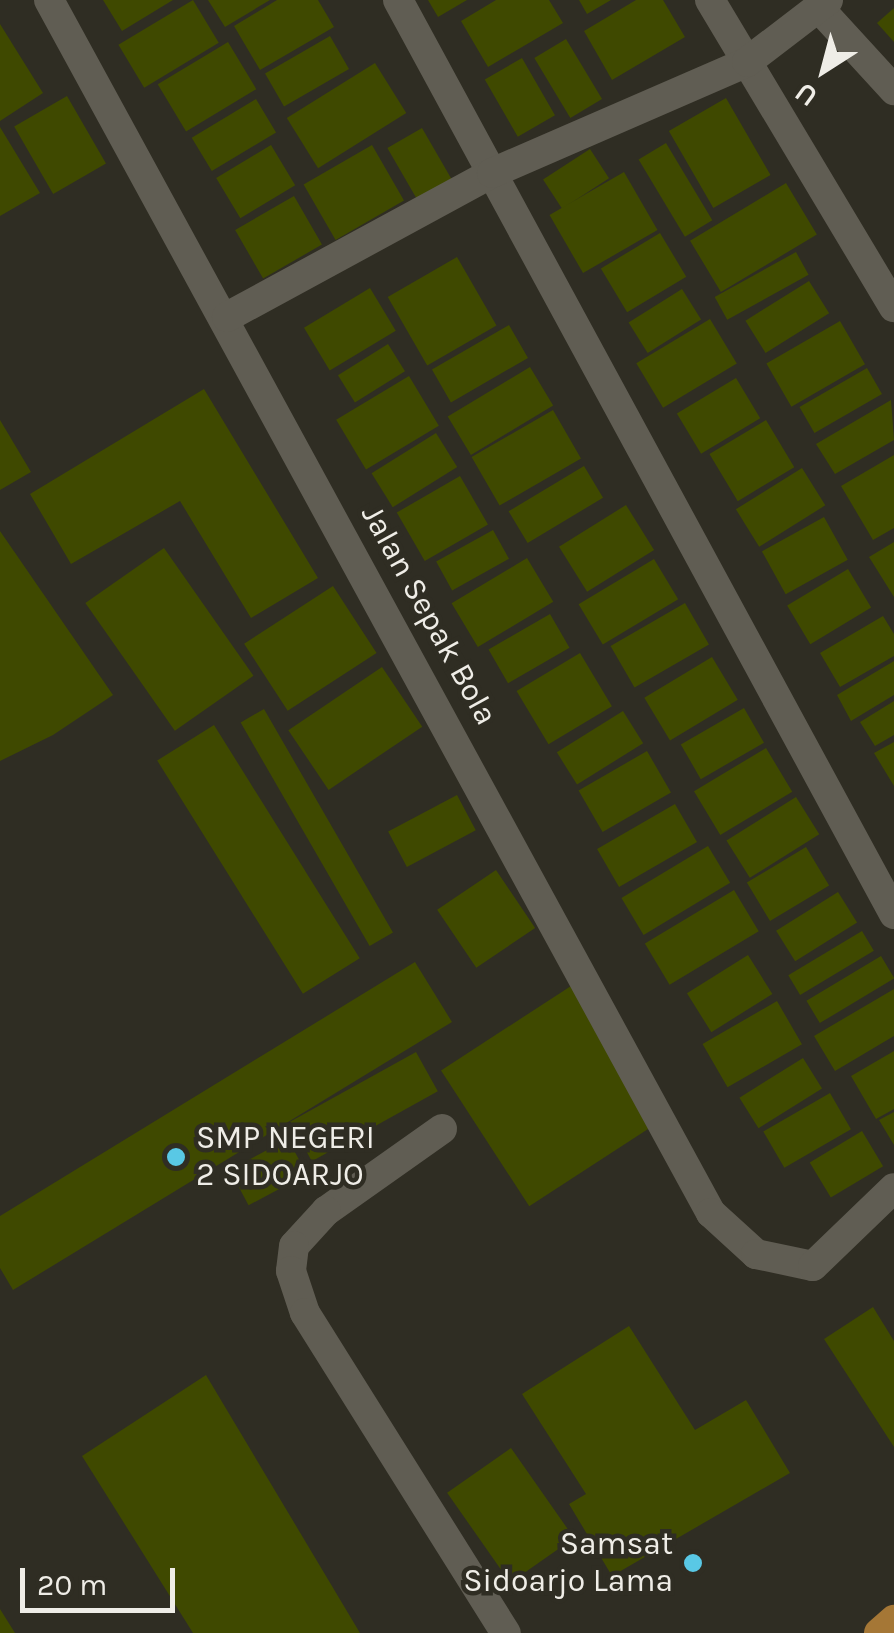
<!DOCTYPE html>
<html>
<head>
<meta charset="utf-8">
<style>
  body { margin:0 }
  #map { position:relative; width:894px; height:1633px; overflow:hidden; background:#2f2d23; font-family:Karla,sans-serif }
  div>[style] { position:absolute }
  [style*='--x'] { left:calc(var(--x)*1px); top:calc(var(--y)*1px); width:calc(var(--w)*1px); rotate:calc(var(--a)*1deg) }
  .building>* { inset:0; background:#3f4900; transform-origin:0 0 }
  .minor>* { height:30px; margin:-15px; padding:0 15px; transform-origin:15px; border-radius:15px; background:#605d53 }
  .major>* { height:30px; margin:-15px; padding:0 15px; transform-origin:15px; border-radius:15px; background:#a57736 }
  .dots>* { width:28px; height:28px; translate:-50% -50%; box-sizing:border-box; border:5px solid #2f2d23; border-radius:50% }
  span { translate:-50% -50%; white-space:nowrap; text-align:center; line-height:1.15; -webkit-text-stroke:9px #2f2d23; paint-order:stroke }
  .street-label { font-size:32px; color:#efede7 }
  .poi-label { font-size:32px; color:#efede7 }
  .left { translate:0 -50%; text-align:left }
  .right { translate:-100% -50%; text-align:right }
  .north { position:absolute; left:774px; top:20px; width:100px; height:100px; -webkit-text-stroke:8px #2f2d23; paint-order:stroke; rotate:216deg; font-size:28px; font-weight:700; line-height:40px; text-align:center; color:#efede7 }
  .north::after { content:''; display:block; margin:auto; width:35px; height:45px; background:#efede7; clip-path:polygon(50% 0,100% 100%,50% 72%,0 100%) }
  .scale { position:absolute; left:20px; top:1568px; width:155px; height:45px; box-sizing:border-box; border:5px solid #efede7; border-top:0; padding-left:12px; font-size:30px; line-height:35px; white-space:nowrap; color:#efede7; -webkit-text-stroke:8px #2f2d23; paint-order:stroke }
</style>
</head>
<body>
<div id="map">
  <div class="building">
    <i style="clip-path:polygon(103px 0,173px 0,122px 31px)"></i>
    <i style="left:193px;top:0;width:50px;height:87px;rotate:59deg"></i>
    <i style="clip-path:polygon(208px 0,270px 0,225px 27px)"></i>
    <i style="clip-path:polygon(277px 0,318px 0,334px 27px,260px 70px,234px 26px)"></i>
    <i style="clip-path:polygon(428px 0,467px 0,438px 17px)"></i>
    <i style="clip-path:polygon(496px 0,549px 0,563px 23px,488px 67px,461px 21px)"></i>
    <i style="clip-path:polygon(579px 0,611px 0,587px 14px)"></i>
    <i style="clip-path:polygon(636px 0,663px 0,685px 37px,612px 80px,584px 31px)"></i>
    <i style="clip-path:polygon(894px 8px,894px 42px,877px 23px)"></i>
    <i style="clip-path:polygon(0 24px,43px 93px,0 121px)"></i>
    <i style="left:330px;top:36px;width:38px;height:75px;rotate:60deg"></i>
    <i style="left:566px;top:39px;width:70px;height:37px;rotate:59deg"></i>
    <i style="left:228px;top:42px;width:55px;height:82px;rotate:59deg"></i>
    <i style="left:522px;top:58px;width:66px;height:43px;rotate:60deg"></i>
    <i style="left:375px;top:63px;width:59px;height:104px;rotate:58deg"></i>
    <i style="left:67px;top:96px;width:78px;height:61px;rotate:60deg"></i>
    <i style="left:726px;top:98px;width:89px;height:66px;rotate:60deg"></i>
    <i style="left:256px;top:99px;width:39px;height:75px;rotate:59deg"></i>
    <i style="clip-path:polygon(0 127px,40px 193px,0 216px)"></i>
    <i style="left:422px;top:128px;width:59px;height:40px;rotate:60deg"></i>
    <i style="left:666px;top:143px;width:90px;height:32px;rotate:59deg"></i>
    <i style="left:271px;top:145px;width:47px;height:64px;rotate:59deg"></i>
    <i style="left:372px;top:145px;width:64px;height:79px;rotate:60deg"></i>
    <i style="left:590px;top:149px;width:35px;height:56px;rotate:57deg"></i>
    <i style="left:624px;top:172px;width:67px;height:86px;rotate:60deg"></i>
    <i style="left:786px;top:183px;width:60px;height:112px;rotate:59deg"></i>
    <i style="left:294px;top:196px;width:56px;height:68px;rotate:60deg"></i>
    <i style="left:660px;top:233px;width:51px;height:69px;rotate:59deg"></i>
    <i style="left:796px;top:252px;width:26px;height:93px;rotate:61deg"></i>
    <i style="left:457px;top:257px;width:79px;height:80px;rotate:60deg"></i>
    <i style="left:809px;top:281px;width:38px;height:75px;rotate:58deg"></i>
    <i style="left:370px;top:288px;width:50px;height:77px;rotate:59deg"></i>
    <i style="left:682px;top:289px;width:36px;height:63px;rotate:58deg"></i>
    <i style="left:710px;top:319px;width:52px;height:86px;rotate:59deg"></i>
    <i style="left:840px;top:321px;width:50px;height:85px;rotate:60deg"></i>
    <i style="left:509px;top:325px;width:38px;height:89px;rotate:60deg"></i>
    <i style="left:388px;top:344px;width:32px;height:59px;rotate:58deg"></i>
    <i style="left:530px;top:367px;width:45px;height:96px;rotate:59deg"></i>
    <i style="left:867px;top:368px;width:30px;height:78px;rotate:60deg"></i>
    <i style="left:409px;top:376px;width:58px;height:85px;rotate:59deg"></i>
    <i style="left:736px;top:378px;width:47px;height:69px;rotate:59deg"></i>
    <i style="clip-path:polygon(204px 389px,318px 578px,251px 618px,180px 501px,71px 564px,30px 494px)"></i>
    <i style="clip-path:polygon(891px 400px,894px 440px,835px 474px,816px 444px)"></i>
    <i style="left:553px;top:410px;width:56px;height:94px;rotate:60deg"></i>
    <i style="clip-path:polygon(0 420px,31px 472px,0 490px)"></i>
    <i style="left:766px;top:420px;width:55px;height:66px;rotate:59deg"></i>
    <i style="left:436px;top:433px;width:40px;height:76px;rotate:58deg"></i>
    <i style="clip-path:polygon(894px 455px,894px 528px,873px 540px,841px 486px)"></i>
    <i style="left:584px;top:466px;width:37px;height:88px;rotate:59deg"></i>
    <i style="left:802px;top:468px;width:44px;height:78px;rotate:58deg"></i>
    <i style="left:460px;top:476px;width:56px;height:73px;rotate:60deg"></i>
    <i style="left:626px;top:505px;width:53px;height:79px;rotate:58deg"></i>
    <i style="left:824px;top:517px;width:49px;height:71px;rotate:61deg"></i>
    <i style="left:493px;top:530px;width:33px;height:65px;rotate:61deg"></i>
    <i style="clip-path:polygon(0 531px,113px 695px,53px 735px,0 761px)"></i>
    <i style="clip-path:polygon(894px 542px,894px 597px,869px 557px)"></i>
    <i style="left:164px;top:548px;width:156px;height:96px;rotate:55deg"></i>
    <i style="left:527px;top:558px;width:51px;height:88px;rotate:59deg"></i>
    <i style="left:654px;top:559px;width:47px;height:88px;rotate:59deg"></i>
    <i style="left:848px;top:569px;width:45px;height:71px;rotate:59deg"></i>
    <i style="left:333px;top:586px;width:80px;height:106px;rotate:57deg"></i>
    <i style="left:685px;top:603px;width:48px;height:86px;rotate:60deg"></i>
    <i style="left:550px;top:614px;width:39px;height:71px;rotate:60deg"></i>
    <i style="clip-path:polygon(883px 616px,894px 634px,894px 656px,840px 687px,820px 653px)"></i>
    <i style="left:580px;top:653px;width:62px;height:74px;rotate:59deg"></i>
    <i style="left:712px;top:657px;width:50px;height:79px;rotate:59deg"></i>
    <i style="clip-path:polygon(894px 661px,894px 695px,851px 721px,837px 695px)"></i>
    <i style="left:382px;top:667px;width:72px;height:113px;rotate:56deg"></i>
    <i style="clip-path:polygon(894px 701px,894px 735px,875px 746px,860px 722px)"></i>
    <i style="left:744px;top:708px;width:40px;height:73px;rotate:60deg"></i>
    <i style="left:264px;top:709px;width:258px;height:27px;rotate:60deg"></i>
    <i style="left:623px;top:711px;width:38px;height:78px;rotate:58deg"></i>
    <i style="left:214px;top:725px;width:275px;height:67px;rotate:58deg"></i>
    <i style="clip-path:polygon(894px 742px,894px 786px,874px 753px)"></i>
    <i style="left:766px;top:748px;width:51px;height:84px;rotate:59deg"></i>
    <i style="left:647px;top:751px;width:48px;height:79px;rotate:60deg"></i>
    <i style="left:457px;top:795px;width:40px;height:78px;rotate:62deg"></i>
    <i style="left:796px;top:797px;width:44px;height:82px;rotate:58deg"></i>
    <i style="left:675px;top:804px;width:44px;height:90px;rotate:60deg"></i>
    <i style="left:708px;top:846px;width:43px;height:101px;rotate:59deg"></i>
    <i style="left:806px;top:847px;width:45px;height:69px;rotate:59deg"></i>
    <i style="left:496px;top:870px;width:70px;height:71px;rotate:56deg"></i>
    <i style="left:734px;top:890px;width:48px;height:104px;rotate:59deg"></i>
    <i style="left:838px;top:892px;width:36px;height:73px;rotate:58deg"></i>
    <i style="left:862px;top:931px;width:23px;height:86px;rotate:59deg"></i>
    <i style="left:748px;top:955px;width:46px;height:72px;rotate:58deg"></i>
    <i style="left:881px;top:956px;width:26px;height:87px;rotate:59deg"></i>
    <i style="clip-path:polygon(415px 962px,452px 1022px,13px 1290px,0 1268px,0 1216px)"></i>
    <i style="left:571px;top:986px;width:162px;height:155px;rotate:57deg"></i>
    <i style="clip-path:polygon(894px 989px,894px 1036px,835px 1071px,814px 1036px)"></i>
    <i style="left:777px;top:1001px;width:50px;height:86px;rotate:60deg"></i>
    <i style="clip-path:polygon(894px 1051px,894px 1109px,876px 1119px,851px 1076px)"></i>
    <i style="left:416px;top:1052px;width:45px;height:144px;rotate:61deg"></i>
    <i style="left:803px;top:1058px;width:36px;height:75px;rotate:58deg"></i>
    <i style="left:830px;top:1093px;width:42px;height:77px;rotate:60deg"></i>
    <i style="clip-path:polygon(894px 1112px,894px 1145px,879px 1120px)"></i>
    <i style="left:862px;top:1131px;width:41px;height:61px;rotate:59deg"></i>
    <i style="left:288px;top:1139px;width:40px;height:66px;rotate:62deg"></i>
    <i style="clip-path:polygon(873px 1307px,894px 1341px,894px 1447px,824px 1339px)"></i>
    <i style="clip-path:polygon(629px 1326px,695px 1430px,746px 1400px,790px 1473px,612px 1576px,569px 1504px,586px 1494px,522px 1394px)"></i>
    <i style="clip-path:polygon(206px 1375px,360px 1633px,193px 1633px,82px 1456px)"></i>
    <i style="left:511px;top:1448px;width:110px;height:78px;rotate:55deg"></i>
    <i style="clip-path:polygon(0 1609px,15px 1633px,0 1633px)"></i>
  </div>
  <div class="minor">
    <i style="--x:49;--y:0;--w:1382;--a:61.38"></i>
    <i style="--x:711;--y:1213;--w:61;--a:42.3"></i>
    <i style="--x:756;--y:1254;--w:58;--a:11.9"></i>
    <i style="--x:813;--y:1266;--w:112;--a:-43.9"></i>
    <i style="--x:398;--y:0;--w:1040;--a:61.51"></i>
    <i style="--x:710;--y:0;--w:358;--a:59.1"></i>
    <i style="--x:818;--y:7;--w:113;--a:47.5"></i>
    <i style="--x:227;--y:317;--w:302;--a:-28.5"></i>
    <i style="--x:492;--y:173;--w:278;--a:-23.5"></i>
    <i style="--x:747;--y:62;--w:102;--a:-37.4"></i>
    <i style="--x:442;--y:1129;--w:142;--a:144.7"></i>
    <i style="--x:326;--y:1211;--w:47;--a:132.4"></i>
    <i style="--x:294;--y:1246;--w:25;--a:97"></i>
    <i style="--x:291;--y:1271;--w:44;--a:71.6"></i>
    <i style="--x:305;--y:1313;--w:378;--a:57.9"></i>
  </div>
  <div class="major">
    <i style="--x:879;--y:1633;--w:20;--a:-41"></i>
  </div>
  <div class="dots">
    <i style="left:176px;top:1157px;background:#59c8e5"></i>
    <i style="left:693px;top:1563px;background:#59c8e5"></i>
  </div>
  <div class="street-label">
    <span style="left:429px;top:615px;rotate:61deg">Jalan Sepak Bola</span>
  </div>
  <div class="poi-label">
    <span class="left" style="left:196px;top:1157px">SMP NEGERI<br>2 SIDOARJO</span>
    <span class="right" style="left:673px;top:1563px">Samsat<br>Sidoarjo Lama</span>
  </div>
  <div class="north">U</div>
  <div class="scale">20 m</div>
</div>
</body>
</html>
